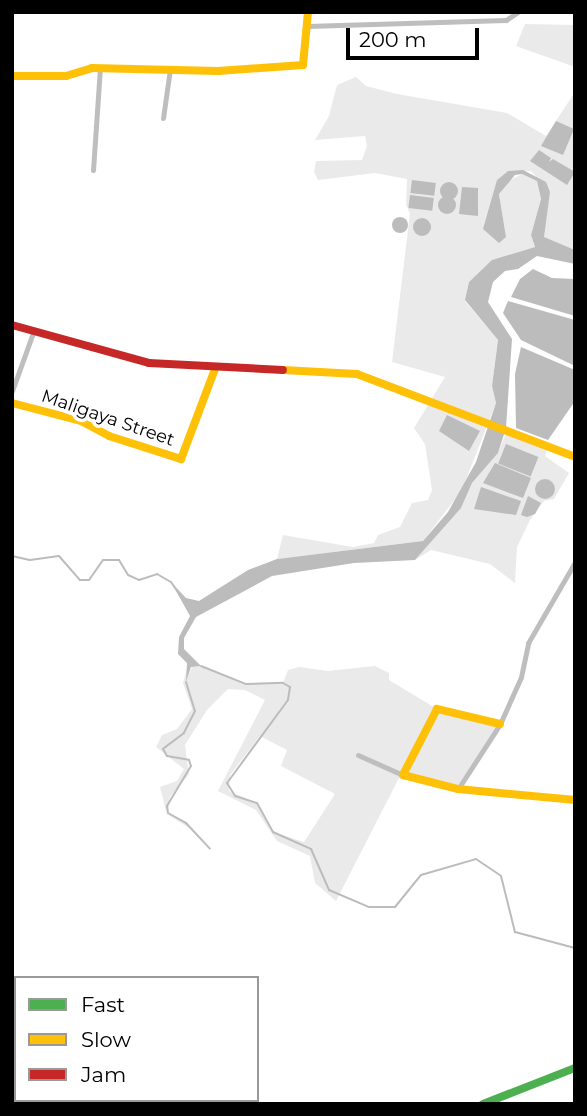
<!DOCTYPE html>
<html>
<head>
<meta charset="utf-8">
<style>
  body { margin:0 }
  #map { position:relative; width:587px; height:1116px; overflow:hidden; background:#fff; font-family:Montserrat,sans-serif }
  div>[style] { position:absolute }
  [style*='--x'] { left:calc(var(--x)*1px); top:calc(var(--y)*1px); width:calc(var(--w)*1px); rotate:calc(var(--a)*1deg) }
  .green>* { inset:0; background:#eaeaea }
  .water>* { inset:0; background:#bcbcbc; transform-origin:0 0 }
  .round { border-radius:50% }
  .stream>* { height:2px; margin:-1px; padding:0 1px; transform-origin:1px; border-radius:1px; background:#bcbcbc }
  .street>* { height:5px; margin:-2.5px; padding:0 2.5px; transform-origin:2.5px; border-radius:2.5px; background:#bebebe }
  .fast>* { height:8px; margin:-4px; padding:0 4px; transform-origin:4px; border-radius:4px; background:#4caf50 }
  .slow>* { height:8px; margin:-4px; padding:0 4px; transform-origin:4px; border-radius:4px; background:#ffc107 }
  .jam>* { height:8px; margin:-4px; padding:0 4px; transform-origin:4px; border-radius:4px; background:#c62828 }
  span { translate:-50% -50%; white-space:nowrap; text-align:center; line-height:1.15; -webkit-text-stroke:7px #fff; paint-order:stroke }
  .street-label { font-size:18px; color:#000 }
  .frame { position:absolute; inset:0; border:14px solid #000; pointer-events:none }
  .legend { position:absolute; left:14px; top:976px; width:245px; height:126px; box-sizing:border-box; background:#fff; border:2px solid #999; margin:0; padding:9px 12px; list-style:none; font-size:21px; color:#000 }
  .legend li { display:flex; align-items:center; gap:14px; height:35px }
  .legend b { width:35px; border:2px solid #999 }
  .scale { position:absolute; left:346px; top:28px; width:133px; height:32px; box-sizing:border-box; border:4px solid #000; border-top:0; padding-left:9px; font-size:21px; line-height:24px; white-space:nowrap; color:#000; -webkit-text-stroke:5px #fff; paint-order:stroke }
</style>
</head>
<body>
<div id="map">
  <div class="green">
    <i style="clip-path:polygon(525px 24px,575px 25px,575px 67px,516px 46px)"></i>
    <i style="clip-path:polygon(356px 77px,366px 86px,397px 94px,507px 113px,546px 136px,575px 92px,575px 250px,543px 237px,550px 192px,531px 171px,508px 171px,497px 180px,486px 222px,506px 237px,499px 194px,508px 181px,522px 174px,537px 181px,541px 199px,531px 235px,535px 247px,493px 260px,469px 282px,465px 301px,498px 340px,492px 386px,496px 403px,462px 490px,423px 541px,277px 559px,283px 535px,353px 547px,374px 543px,378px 535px,400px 527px,412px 503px,428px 500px,432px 490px,425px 444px,414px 428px,445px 377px,392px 362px,410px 213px,406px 205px,407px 179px,375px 173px,318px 180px,314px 172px,316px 161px,362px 160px,367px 146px,365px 136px,315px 140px,329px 116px,337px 85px)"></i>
    <i style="clip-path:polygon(506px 433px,548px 447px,545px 456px,569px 473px,554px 499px,544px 501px,530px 520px,517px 547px,515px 583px,490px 564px,431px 550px,415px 560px,461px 507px,472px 483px,498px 453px)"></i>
    <i style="clip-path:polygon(evenodd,201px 666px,246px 684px,266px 684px,283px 683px,288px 670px,299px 667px,328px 671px,375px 666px,389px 673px,389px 680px,437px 709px,500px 724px,458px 789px,403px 775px,399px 778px,336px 901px,315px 883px,310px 856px,277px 841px,256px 810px,218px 791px,265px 700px,245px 690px,228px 689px,207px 710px,185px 745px,189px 774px,170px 797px,168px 813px,186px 823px,210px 849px,189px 828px,170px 816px,166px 811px,160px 787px,177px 781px,184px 769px,156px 747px,162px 735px,177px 729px,192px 709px,183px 683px,187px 668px,187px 679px,192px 667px,201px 666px,260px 736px,287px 750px,281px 766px,335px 794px,304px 842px,273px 832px,257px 803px,229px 791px,230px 775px,260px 736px)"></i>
    <i style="clip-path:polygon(92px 1100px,153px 1100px,158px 1104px,97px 1104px)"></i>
  </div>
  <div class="water">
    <i style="clip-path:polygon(556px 121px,574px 129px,563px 155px,541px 146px)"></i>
    <i style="clip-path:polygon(539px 150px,551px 158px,549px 162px,553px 159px,575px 172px,567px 185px,530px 161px)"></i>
    <i style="clip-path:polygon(523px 170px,546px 182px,550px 192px,544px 237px,575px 250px,575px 264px,537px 256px,518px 269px,505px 271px,493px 282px,488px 302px,512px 339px,506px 428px,498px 453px,472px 483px,461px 508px,415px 560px,354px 563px,272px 576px,196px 617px,184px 638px,184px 649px,201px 666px,191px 667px,186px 682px,187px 663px,178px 654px,179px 637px,190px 616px,171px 582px,186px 598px,199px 601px,248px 570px,277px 559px,423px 541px,448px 512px,476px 462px,496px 403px,492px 386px,498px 340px,465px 300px,469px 282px,492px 260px,535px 247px,531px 235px,541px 199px,537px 181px,522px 174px,515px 175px,499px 194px,506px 237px,499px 243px,483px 229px,497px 180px,508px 171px)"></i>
    <i style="left:412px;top:180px;width:24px;height:13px;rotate:7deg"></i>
    <i class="round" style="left:440px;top:182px;width:18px;height:18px"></i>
    <i style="clip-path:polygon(462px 187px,478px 188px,478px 216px,459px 214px)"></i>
    <i style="left:410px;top:195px;width:24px;height:13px;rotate:7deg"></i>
    <i class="round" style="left:438px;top:196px;width:18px;height:18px"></i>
    <i class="round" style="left:392px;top:217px;width:16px;height:16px"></i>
    <i class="round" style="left:413px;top:218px;width:18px;height:18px"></i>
    <i style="clip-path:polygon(533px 269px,552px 278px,575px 279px,575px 316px,511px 297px,520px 279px)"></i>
    <i style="clip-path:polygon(508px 301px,575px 320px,575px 366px,521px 340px,503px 313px)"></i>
    <i style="clip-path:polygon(521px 347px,575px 370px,575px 401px,548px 440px,516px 428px,515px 374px)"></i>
    <i style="clip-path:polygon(447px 415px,480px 431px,469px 451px,439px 431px)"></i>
    <i style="left:506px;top:444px;width:35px;height:21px;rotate:22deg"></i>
    <i style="clip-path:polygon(495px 463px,531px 478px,523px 498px,483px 483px)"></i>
    <i class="round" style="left:535px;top:479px;width:20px;height:20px"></i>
    <i style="clip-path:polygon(481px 487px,521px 501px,516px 515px,474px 509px)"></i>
    <i style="clip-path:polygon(528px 496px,541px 503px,535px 514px,527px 517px,521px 515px)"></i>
  </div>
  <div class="stream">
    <i style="--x:12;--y:556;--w:18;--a:13"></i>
    <i style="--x:30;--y:560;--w:29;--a:-8"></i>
    <i style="--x:59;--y:556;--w:32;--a:49"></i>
    <i style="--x:80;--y:580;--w:9;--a:0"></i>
    <i style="--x:89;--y:580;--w:24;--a:-55"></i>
    <i style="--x:103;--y:560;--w:16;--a:0"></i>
    <i style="--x:119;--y:560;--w:17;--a:59"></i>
    <i style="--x:128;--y:575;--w:12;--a:24"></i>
    <i style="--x:139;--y:580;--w:19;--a:-18"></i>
    <i style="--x:157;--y:574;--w:16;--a:30"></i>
    <i style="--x:171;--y:582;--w:22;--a:56"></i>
    <i style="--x:201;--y:666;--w:48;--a:21.8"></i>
    <i style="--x:246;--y:684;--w:37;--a:-2"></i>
    <i style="--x:283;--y:683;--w:8;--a:30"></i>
    <i style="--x:290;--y:687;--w:13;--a:99"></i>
    <i style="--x:288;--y:700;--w:103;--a:126.3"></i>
    <i style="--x:227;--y:783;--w:15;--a:58"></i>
    <i style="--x:235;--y:796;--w:23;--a:18"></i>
    <i style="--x:257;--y:803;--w:33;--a:61"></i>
    <i style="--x:273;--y:832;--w:42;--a:24.1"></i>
    <i style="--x:311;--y:849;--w:45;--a:66.3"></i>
    <i style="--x:329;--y:890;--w:43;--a:23"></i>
    <i style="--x:369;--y:907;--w:26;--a:0"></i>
    <i style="--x:395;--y:907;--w:41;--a:-50.9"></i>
    <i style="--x:421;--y:875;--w:57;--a:-16.2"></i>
    <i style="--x:476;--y:859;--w:30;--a:34"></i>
    <i style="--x:501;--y:876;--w:58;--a:76"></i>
    <i style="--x:515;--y:932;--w:62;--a:14.9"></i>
    <i style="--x:186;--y:682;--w:30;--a:73"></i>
    <i style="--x:195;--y:711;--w:25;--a:117"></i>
    <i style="--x:184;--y:733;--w:26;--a:143"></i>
    <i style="--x:163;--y:749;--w:8;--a:60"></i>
    <i style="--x:167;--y:756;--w:22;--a:10"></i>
    <i style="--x:189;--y:760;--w:6;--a:72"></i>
    <i style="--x:191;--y:766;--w:47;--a:121"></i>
    <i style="--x:167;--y:806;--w:7;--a:82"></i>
    <i style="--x:168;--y:813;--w:21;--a:29"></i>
    <i style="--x:186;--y:823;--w:35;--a:47"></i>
  </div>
  <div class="street">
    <i style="--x:307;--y:26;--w:199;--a:-1.7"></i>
    <i style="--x:506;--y:20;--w:14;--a:-34"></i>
    <i style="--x:163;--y:118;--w:49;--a:-81.9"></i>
    <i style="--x:93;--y:170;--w:102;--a:-86.1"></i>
    <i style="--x:12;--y:391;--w:65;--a:-70.2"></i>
    <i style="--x:358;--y:755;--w:49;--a:24"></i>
    <i style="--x:458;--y:789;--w:77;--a:-57.1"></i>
    <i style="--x:500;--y:724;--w:51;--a:-65.9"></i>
    <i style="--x:521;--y:677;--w:35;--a:-78"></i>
    <i style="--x:528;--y:643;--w:94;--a:-59.9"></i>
  </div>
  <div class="fast">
    <i style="--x:483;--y:1104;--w:99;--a:-21.4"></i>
  </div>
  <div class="slow">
    <i style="--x:12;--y:76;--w:54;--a:0"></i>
    <i style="--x:66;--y:76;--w:27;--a:-17"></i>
    <i style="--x:92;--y:68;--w:126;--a:1.4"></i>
    <i style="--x:218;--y:71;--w:85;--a:-4"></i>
    <i style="--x:303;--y:65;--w:53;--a:-84.6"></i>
    <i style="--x:283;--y:370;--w:74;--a:3.1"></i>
    <i style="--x:357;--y:374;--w:233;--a:20.8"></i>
    <i style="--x:12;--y:403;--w:71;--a:14.6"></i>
    <i style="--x:81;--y:421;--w:32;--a:28"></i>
    <i style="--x:109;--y:436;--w:76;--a:17.7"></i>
    <i style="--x:181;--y:459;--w:96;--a:-69.3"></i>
    <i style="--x:500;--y:724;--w:65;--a:-166.6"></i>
    <i style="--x:437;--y:709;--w:74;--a:117.3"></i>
    <i style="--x:403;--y:775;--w:57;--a:14.3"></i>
    <i style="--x:458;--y:789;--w:118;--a:5.4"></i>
  </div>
  <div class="jam">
    <i style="--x:12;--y:325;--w:142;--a:15.5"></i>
    <i style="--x:149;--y:363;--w:134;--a:3"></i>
  </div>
  <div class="street-label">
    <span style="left:108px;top:418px;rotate:19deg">Maligaya Street</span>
  </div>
  <div class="frame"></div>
  <ul class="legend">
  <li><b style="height:9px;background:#4caf50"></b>Fast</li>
  <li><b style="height:9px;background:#ffc107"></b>Slow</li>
  <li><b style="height:9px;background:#c62828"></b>Jam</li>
  </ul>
  <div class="scale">200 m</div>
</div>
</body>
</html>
